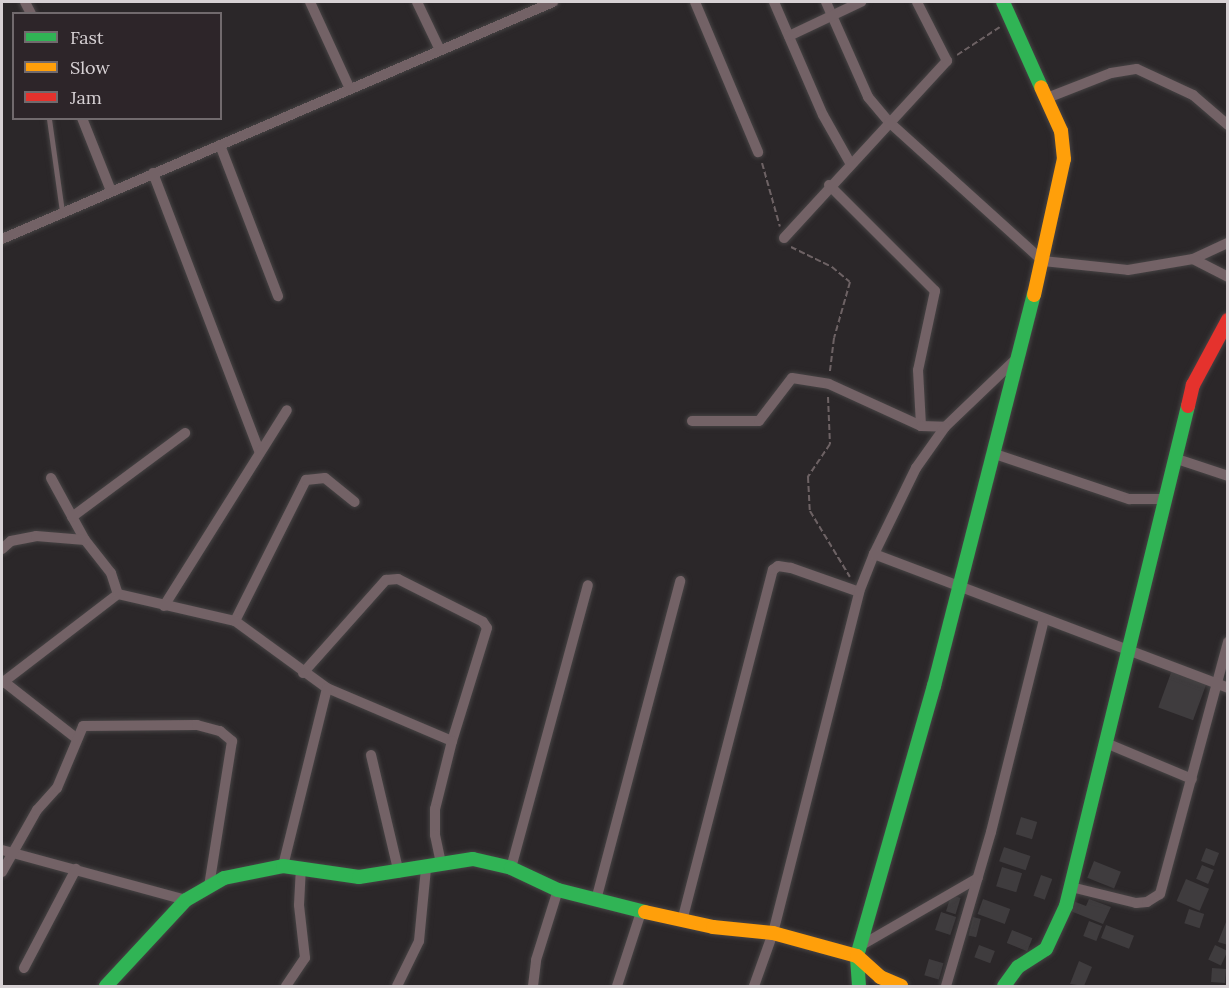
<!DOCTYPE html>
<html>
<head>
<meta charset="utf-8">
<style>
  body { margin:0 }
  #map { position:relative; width:1229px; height:988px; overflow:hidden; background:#2b2729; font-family:Lora,serif }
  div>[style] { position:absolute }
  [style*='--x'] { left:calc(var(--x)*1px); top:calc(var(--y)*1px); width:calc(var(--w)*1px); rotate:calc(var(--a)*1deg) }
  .building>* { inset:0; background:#3f3c3e; transform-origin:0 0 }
  .path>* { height:2px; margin-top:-1px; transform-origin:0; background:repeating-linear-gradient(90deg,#6d6264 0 6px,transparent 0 9px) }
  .roads { filter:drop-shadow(0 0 2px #464344) drop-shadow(0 0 2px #464344) }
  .lane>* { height:5px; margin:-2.5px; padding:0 2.5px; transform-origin:2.5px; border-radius:2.5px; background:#736266 }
  .street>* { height:10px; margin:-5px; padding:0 5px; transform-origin:5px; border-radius:5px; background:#736266 }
  .fast>* { height:14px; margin:-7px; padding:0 7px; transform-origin:7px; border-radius:7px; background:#30b455 }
  .slow>* { height:14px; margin:-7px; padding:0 7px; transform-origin:7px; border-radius:7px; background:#ff9f0a }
  .jam>* { height:14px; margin:-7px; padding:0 7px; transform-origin:7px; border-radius:7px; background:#e5322d }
  span { translate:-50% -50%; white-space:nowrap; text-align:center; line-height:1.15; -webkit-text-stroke:6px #2d2529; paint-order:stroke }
  .frame { position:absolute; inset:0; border:3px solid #d7d1d4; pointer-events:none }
  .legend { position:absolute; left:12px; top:12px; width:210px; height:108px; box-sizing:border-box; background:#2d2529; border:2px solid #716a6d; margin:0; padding:8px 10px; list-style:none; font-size:18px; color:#d7d1d4 }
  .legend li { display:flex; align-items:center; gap:12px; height:30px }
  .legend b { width:30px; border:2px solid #716a6d }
</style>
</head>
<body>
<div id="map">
  <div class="building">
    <i style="left:1172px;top:670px;width:37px;height:40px;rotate:20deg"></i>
    <i style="left:1021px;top:817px;width:17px;height:18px;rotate:17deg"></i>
    <i style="left:1004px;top:847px;width:28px;height:15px;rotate:19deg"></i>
    <i style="left:1206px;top:848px;width:14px;height:14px;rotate:21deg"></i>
    <i style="left:1094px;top:861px;width:29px;height:18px;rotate:22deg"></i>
    <i style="left:1202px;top:865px;width:13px;height:15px;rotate:23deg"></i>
    <i style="left:1002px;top:867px;width:21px;height:20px;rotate:17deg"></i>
    <i style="left:1041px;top:875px;width:12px;height:22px;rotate:20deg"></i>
    <i style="left:1186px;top:879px;width:25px;height:24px;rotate:23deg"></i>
    <i style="left:951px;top:895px;width:10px;height:17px;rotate:17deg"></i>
    <i style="left:983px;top:899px;width:29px;height:16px;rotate:20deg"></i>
    <i style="clip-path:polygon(1089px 899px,1111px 907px,1103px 924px,1068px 910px,1073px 901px,1086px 906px)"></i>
    <i style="left:1189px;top:909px;width:16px;height:15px;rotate:18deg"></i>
    <i style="left:941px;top:912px;width:16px;height:19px;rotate:18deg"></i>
    <i style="left:973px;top:917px;width:8px;height:19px;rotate:14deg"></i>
    <i style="clip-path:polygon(1228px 917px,1228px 945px,1218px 942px)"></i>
    <i style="left:1089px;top:921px;width:14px;height:16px;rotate:21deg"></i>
    <i style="left:1106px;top:925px;width:30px;height:14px;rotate:21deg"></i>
    <i style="left:1012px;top:930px;width:22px;height:14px;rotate:22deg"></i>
    <i style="left:979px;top:945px;width:17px;height:13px;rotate:21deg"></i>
    <i style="left:1215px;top:945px;width:14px;height:16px;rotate:25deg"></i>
    <i style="left:929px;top:959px;width:15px;height:17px;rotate:16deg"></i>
    <i style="clip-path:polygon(1079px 961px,1092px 967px,1084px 986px,1070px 984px)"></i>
    <i style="left:1212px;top:968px;width:14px;height:14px;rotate:4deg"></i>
  </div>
  <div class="path">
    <i style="--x:957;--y:55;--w:51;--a:-33.1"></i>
    <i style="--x:762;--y:163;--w:66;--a:74.3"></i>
    <i style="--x:791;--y:247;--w:46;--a:26"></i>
    <i style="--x:832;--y:267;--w:23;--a:40"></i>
    <i style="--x:850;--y:282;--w:58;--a:105.9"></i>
    <i style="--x:834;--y:338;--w:35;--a:97"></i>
    <i style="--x:828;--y:397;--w:47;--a:87.6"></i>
    <i style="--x:830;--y:444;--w:40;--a:124"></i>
    <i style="--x:808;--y:477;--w:34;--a:87"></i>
    <i style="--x:810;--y:511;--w:77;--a:58.8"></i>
  </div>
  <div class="roads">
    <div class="lane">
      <i style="--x:49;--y:119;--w:94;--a:82"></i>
    </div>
    <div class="street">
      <i style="--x:25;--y:2;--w:13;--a:63"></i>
      <i style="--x:310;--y:2;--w:96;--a:65.3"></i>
      <i style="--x:417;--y:2;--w:53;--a:64.4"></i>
      <i style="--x:695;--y:2;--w:163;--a:67.2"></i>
      <i style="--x:774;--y:2;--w:123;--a:66.6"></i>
      <i style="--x:823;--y:115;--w:55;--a:60.6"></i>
      <i style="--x:826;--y:2;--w:104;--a:66.1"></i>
      <i style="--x:868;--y:97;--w:33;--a:50"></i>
      <i style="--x:889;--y:122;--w:207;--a:42.1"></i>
      <i style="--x:1043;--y:261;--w:85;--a:6"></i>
      <i style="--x:1128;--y:270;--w:66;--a:-9.6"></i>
      <i style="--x:1193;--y:259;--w:38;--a:-25"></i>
      <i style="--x:789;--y:36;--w:80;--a:-25.3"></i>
      <i style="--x:1047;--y:98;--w:69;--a:-21.3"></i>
      <i style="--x:1111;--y:73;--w:26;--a:-9"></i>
      <i style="--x:1137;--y:69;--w:62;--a:24.9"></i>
      <i style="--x:1193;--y:95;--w:46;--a:40.6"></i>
      <i style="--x:82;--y:118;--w:79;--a:68.3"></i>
      <i style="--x:220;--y:145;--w:162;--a:69"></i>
      <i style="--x:153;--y:173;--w:297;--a:69.1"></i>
      <i style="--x:829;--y:185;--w:150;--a:45"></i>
      <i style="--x:935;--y:291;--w:81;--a:102.1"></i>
      <i style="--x:918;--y:370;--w:56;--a:86.9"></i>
      <i style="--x:784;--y:238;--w:241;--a:-47.4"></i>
      <i style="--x:947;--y:61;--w:66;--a:-117"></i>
      <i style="--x:2;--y:239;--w:600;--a:-23.27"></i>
      <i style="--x:1193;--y:259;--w:39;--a:27"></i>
      <i style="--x:692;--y:421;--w:67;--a:0"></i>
      <i style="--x:759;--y:421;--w:54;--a:-52.5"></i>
      <i style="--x:792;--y:378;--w:37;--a:9"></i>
      <i style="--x:829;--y:384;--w:101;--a:24.5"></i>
      <i style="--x:921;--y:426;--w:24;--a:2"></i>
      <i style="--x:945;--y:427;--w:100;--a:-43.8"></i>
      <i style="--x:992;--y:453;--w:145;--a:18.6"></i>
      <i style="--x:1129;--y:499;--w:38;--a:0"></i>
      <i style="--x:1177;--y:459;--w:54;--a:18.4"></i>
      <i style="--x:51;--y:478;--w:71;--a:61.3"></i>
      <i style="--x:85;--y:540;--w:42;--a:51.8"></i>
      <i style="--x:111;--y:573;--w:22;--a:72"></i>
      <i style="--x:72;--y:517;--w:141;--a:-36.6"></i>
      <i style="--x:2;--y:549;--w:12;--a:-42"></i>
      <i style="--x:11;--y:541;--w:25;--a:-11"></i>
      <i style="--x:36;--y:536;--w:49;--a:4.7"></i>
      <i style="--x:874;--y:554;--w:96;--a:-64"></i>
      <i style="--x:916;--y:468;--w:50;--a:-54.7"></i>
      <i style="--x:164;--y:606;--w:231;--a:-57.9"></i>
      <i style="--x:235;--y:621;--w:158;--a:-63.3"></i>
      <i style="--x:306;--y:480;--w:19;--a:-6"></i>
      <i style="--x:325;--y:478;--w:38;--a:39"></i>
      <i style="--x:303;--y:673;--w:125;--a:-48.3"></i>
      <i style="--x:386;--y:580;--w:12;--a:-5"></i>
      <i style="--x:398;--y:579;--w:95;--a:26.8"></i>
      <i style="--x:483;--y:622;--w:7;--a:56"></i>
      <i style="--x:487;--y:628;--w:118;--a:107.2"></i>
      <i style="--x:3;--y:681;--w:93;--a:38"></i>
      <i style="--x:2;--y:683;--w:146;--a:-37.5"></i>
      <i style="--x:118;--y:594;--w:120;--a:13"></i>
      <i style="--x:235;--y:621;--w:114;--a:36.1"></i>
      <i style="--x:327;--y:688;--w:136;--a:23"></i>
      <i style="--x:452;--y:741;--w:70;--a:104"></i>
      <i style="--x:435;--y:809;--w:26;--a:90"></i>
      <i style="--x:435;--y:835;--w:29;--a:78"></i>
      <i style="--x:1106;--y:743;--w:93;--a:22.7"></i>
      <i style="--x:371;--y:755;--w:121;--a:76.7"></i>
      <i style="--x:2;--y:850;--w:191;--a:15.2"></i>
      <i style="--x:283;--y:866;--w:183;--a:-76.1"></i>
      <i style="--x:511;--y:868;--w:293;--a:-74.8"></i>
      <i style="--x:2;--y:872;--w:71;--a:-60.6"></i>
      <i style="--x:37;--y:810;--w:30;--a:-48"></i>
      <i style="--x:57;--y:788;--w:67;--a:-67.2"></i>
      <i style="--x:83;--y:726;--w:114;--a:-0.5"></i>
      <i style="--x:197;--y:725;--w:24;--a:15"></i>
      <i style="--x:220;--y:731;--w:16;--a:40"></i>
      <i style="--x:232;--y:741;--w:147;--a:99"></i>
      <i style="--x:1071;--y:887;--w:67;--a:13.8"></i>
      <i style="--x:1136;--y:903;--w:11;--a:-5"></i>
      <i style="--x:1147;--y:902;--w:15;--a:-32"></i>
      <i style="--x:1160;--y:894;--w:261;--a:-74.9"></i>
      <i style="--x:596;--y:900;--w:330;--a:-75.2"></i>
      <i style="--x:682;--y:921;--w:363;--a:-75.5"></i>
      <i style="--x:773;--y:570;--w:6;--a:-39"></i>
      <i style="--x:778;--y:566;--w:13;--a:9"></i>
      <i style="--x:791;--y:568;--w:72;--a:19.4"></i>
      <i style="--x:860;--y:946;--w:136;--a:-30"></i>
      <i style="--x:24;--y:968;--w:112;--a:-62.3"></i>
      <i style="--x:286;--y:986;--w:34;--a:-56"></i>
      <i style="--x:305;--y:958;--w:53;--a:-96.5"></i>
      <i style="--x:299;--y:905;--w:35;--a:-87"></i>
      <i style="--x:397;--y:986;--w:50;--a:-63.9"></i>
      <i style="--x:419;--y:941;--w:73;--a:-84.5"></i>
      <i style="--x:533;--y:986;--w:26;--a:-83"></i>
      <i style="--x:536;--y:960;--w:73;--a:-72.6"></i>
      <i style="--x:617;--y:986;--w:78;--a:-72"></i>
      <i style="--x:754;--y:986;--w:56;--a:-70.3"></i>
      <i style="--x:773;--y:933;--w:352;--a:-75.8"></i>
      <i style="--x:859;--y:592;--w:41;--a:-68.5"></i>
      <i style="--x:874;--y:554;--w:379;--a:20.7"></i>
      <i style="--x:946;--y:986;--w:160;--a:-73.7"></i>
      <i style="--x:991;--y:832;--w:219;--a:-76"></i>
    </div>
    <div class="fast">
      <i style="--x:1003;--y:2;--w:93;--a:65.9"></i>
      <i style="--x:106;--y:986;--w:117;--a:-47.1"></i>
      <i style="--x:186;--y:900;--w:44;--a:-30.1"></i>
      <i style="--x:224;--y:878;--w:60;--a:-11.5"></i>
      <i style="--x:283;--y:866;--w:77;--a:8.2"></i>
      <i style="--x:359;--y:877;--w:115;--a:-9"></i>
      <i style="--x:473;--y:859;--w:39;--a:13"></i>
      <i style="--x:511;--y:868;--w:52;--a:25.1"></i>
      <i style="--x:558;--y:890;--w:90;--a:14.2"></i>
      <i style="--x:859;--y:986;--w:30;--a:-94"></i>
      <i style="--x:857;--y:956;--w:281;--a:-74.1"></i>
      <i style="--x:934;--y:686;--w:404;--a:-75.7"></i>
      <i style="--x:1004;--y:986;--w:24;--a:-54"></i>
      <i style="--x:1018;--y:967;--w:33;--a:-33"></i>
      <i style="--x:1046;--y:949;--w:47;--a:-65.1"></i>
      <i style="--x:1066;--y:906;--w:515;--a:-76.29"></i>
    </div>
    <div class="slow">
      <i style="--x:1034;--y:295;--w:139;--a:-77.6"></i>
      <i style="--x:1064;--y:159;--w:28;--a:-96"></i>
      <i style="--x:1061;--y:131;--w:48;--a:-114.4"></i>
      <i style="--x:645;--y:912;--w:70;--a:12.4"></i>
      <i style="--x:713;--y:927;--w:60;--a:5.7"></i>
      <i style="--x:773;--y:933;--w:87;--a:15.3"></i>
      <i style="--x:857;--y:956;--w:31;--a:42"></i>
      <i style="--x:880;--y:977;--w:23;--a:23"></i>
    </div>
    <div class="jam">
      <i style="--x:1188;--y:406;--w:22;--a:-77"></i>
      <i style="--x:1193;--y:385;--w:74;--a:-61.7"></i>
    </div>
  </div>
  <div class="frame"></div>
  <ul class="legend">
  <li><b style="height:8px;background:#30b455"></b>Fast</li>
  <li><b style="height:8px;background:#ff9f0a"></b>Slow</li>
  <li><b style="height:8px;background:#e5322d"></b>Jam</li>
  </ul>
</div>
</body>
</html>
